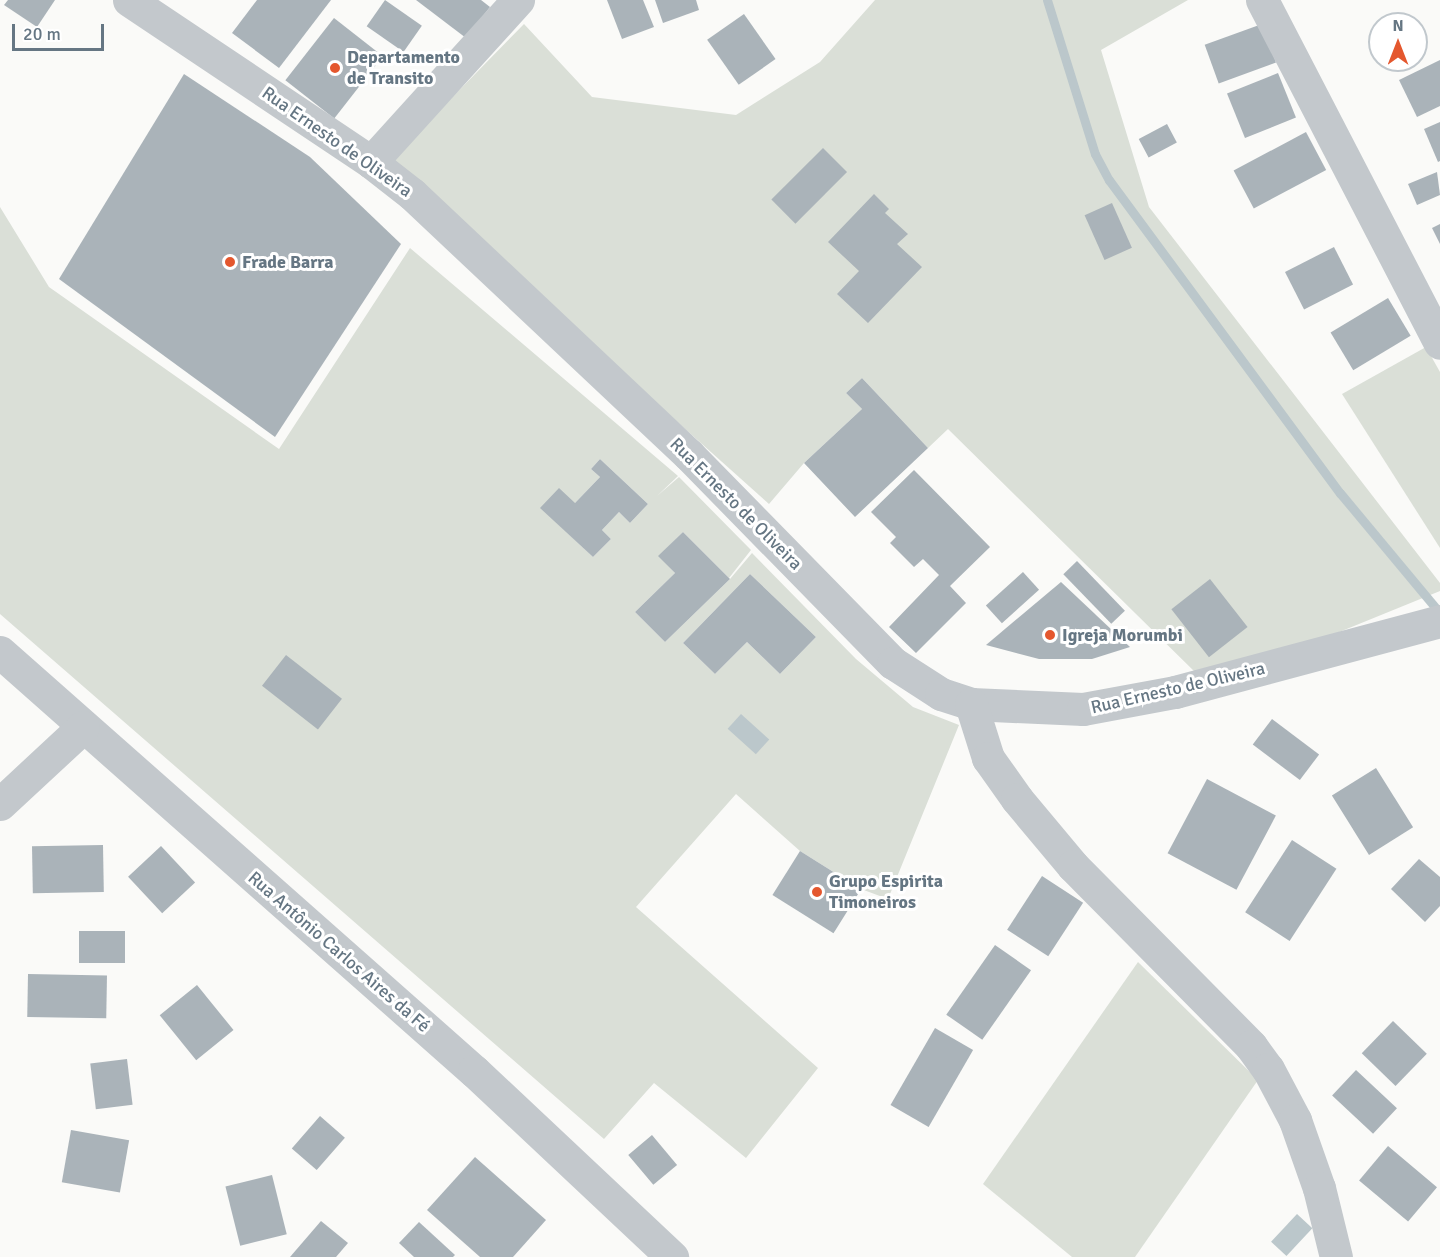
<!DOCTYPE html>
<html>
<head>
<meta charset="utf-8">
<style>
  body { margin:0 }
  #map { position:relative; width:1440px; height:1257px; overflow:hidden; background:#fafaf8; font-family:Signika,sans-serif }
  div>[style] { position:absolute }
  [style*='--x'] { left:calc(var(--x)*1px); top:calc(var(--y)*1px); width:calc(var(--w)*1px); rotate:calc(var(--a)*1deg) }
  .green>* { inset:0; background:#dadfd7 }
  .water>* { inset:0; background:#bbc7cb; transform-origin:0 0 }
  .stream>* { height:9px; margin:-4.5px; padding:0 4.5px; transform-origin:4.5px; border-radius:4.5px; background:#bbc7cb }
  .building>* { inset:0; background:#aab3b9; transform-origin:0 0 }
  .street>* { height:33px; margin:-16.5px; padding:0 16.5px; transform-origin:16.5px; border-radius:16.5px; background:#c3c8cc }
  .dots>* { width:16px; height:16px; translate:-50% -50%; box-sizing:border-box; border:3px solid #fff; border-radius:50% }
  span { translate:-50% -50%; white-space:nowrap; text-align:center; line-height:1.15; -webkit-text-stroke:6px #fff; paint-order:stroke }
  .poi-label { font-size:18px; color:#657683; font-weight:700 }
  .left { translate:0 -50%; text-align:left }
  .street-label { font-size:18px; color:#657683 }
  .north { position:absolute; left:1368px; top:12px; width:60px; height:60px; box-sizing:border-box; background:#fff; border:2px solid #c1c8cd; border-radius:50%; rotate:0deg; font-size:16px; font-weight:700; line-height:24px; text-align:center; color:#657683 }
  .north::after { content:''; display:block; margin:auto; width:21px; height:27px; background:#e4572e; clip-path:polygon(50% 0,100% 100%,50% 72%,0 100%) }
  .scale { position:absolute; left:12px; top:24px; width:92px; height:27px; box-sizing:border-box; border:3px solid #657683; border-top:0; padding-left:8px; font-size:18px; line-height:21px; white-space:nowrap; color:#657683; -webkit-text-stroke:4px #fff; paint-order:stroke }
</style>
</head>
<body>
<div id="map">
  <div class="green">
    <i style="clip-path:polygon(875px 0,1188px 0,1101px 50px,1149px 207px,1440px 583px,1440px 591px,1327px 637px,1197px 674px,948px 429px,928px 448px,862px 378px,846px 393px,862px 409px,804px 463px,769px 504px,388px 163px,524px 24px,592px 97px,736px 115px,820px 62px)"></i>
    <i style="clip-path:polygon(evenodd,0 207px,49px 287px,279px 449px,410px 248px,678px 476px,657px 496px,679px 477px,751px 550px,729px 578px,683px 532px,659px 556px,675px 573px,635px 612px,665px 642px,730px 579px,752px 553px,856px 659px,913px 707px,959px 725px,888px 899px,861px 889px,800px 851px,736px 794px,636px 907px,818px 1068px,746px 1158px,654px 1083px,604px 1139px,0 614px,0 207px,600px 459px,648px 504px,630px 523px,619px 512px,602px 530px,611px 539px,593px 557px,541px 508px,575px 503px,600px 477px,591px 469px,600px 459px,0 207px,750px 574px,816px 637px,780px 674px,747px 642px,715px 674px,683px 643px,750px 574px)"></i>
    <i style="clip-path:polygon(1426px 347px,1440px 372px,1440px 548px,1342px 394px)"></i>
    <i style="clip-path:polygon(1138px 962px,1258px 1080px,1135px 1257px,1072px 1257px,983px 1184px)"></i>
  </div>
  <div class="water">
    <i style="left:741px;top:714px;width:38px;height:20px;rotate:42deg"></i>
    <i style="left:1297px;top:1214px;width:21px;height:38px;rotate:43deg"></i>
  </div>
  <div class="stream">
    <i style="--x:1047;--y:0;--w:161;--a:72.7"></i>
    <i style="--x:1095;--y:154;--w:30;--a:62"></i>
    <i style="--x:1109;--y:180;--w:389;--a:53.6"></i>
    <i style="--x:1340;--y:493;--w:156;--a:50.2"></i>
  </div>
  <div class="building">
    <i style="clip-path:polygon(8px 0,55px 0,37px 27px,4px 5px)"></i>
    <i style="clip-path:polygon(257px 0,331px 0,279px 68px,232px 33px)"></i>
    <i style="left:385px;top:0;width:45px;height:32px;rotate:35deg"></i>
    <i style="clip-path:polygon(416px 0,481px 0,490px 7px,466px 38px)"></i>
    <i style="clip-path:polygon(607px 0,643px 0,654px 27px,622px 39px)"></i>
    <i style="clip-path:polygon(655px 0,696px 0,699px 10px,663px 23px)"></i>
    <i style="left:744px;top:14px;width:55px;height:45px;rotate:55deg"></i>
    <i style="left:334px;top:18px;width:62px;height:79px;rotate:38deg"></i>
    <i style="left:1262px;top:24px;width:41px;height:61px;rotate:70deg"></i>
    <i style="clip-path:polygon(1440px 60px,1440px 106px,1417px 117px,1399px 80px)"></i>
    <i style="left:1278px;top:73px;width:48px;height:55px;rotate:68deg"></i>
    <i style="clip-path:polygon(184px 74px,310px 157px,401px 244px,275px 437px,59px 279px)"></i>
    <i style="clip-path:polygon(1440px 122px,1440px 161px,1438px 162px,1424px 129px)"></i>
    <i style="left:1167px;top:124px;width:21px;height:32px;rotate:62deg"></i>
    <i style="left:1306px;top:132px;width:43px;height:82px;rotate:62deg"></i>
    <i style="left:823px;top:148px;width:34px;height:73px;rotate:45deg"></i>
    <i style="clip-path:polygon(1437px 172px,1440px 195px,1417px 205px,1408px 184px)"></i>
    <i style="clip-path:polygon(874px 194px,889px 209px,885px 213px,908px 234px,897px 244px,922px 267px,868px 323px,837px 294px,859px 271px,828px 242px)"></i>
    <i style="left:1112px;top:203px;width:49px;height:30px;rotate:66deg"></i>
    <i style="clip-path:polygon(1440px 224px,1440px 244px,1432px 228px)"></i>
    <i style="left:1334px;top:247px;width:42px;height:55px;rotate:63deg"></i>
    <i style="left:1388px;top:298px;width:44px;height:67px;rotate:59deg"></i>
    <i style="clip-path:polygon(862px 378px,928px 448px,855px 517px,804px 463px,862px 409px,846px 393px)"></i>
    <i style="clip-path:polygon(600px 459px,648px 504px,630px 523px,619px 512px,602px 530px,611px 539px,593px 557px,540px 508px,559px 488px,575px 503px,600px 477px,591px 469px)"></i>
    <i style="clip-path:polygon(914px 470px,990px 547px,950px 586px,966px 603px,916px 653px,889px 627px,939px 575px,923px 559px,914px 567px,890px 543px,896px 537px,871px 512px)"></i>
    <i style="clip-path:polygon(683px 532px,730px 579px,665px 642px,635px 612px,675px 573px,658px 556px)"></i>
    <i style="left:1077px;top:561px;width:69px;height:19px;rotate:46deg"></i>
    <i style="left:1023px;top:572px;width:24px;height:50px;rotate:48deg"></i>
    <i style="clip-path:polygon(750px 574px,816px 637px,780px 674px,747px 642px,715px 674px,683px 643px)"></i>
    <i style="left:1210px;top:579px;width:61px;height:49px;rotate:52deg"></i>
    <i style="clip-path:polygon(1061px 582px,1130px 647px,1092px 659px,1039px 659px,986px 645px)"></i>
    <i style="left:286px;top:655px;width:71px;height:39px;rotate:38deg"></i>
    <i style="left:1272px;top:719px;width:59px;height:32px;rotate:37deg"></i>
    <i style="left:1376px;top:768px;width:70px;height:52px;rotate:58deg"></i>
    <i style="left:1207px;top:779px;width:78px;height:84px;rotate:28deg"></i>
    <i style="left:1292px;top:840px;width:53px;height:86px;rotate:33deg"></i>
    <i style="left:103px;top:845px;width:47px;height:71px;rotate:89deg"></i>
    <i style="left:161px;top:846px;width:50px;height:45px;rotate:47deg"></i>
    <i style="left:800px;top:851px;width:72px;height:52px;rotate:32deg"></i>
    <i style="clip-path:polygon(1419px 859px,1440px 877px,1440px 906px,1425px 922px,1391px 889px)"></i>
    <i style="left:1042px;top:876px;width:49px;height:64px;rotate:33deg"></i>
    <i style="left:125px;top:931px;width:32px;height:46px;rotate:90deg"></i>
    <i style="left:995px;top:945px;width:44px;height:85px;rotate:35deg"></i>
    <i style="left:28px;top:974px;width:79px;height:43px;rotate:1deg"></i>
    <i style="left:197px;top:985px;width:58px;height:48px;rotate:51deg"></i>
    <i style="left:1393px;top:1021px;width:47px;height:45px;rotate:44deg"></i>
    <i style="left:935px;top:1028px;width:44px;height:89px;rotate:30deg"></i>
    <i style="left:127px;top:1059px;width:46px;height:37px;rotate:83deg"></i>
    <i style="left:1356px;top:1070px;width:56px;height:35px;rotate:43deg"></i>
    <i style="left:320px;top:1116px;width:33px;height:43px;rotate:41deg"></i>
    <i style="left:71px;top:1130px;width:59px;height:53px;rotate:10deg"></i>
    <i style="left:652px;top:1135px;width:39px;height:31px;rotate:50deg"></i>
    <i style="left:1388px;top:1146px;width:64px;height:45px;rotate:40deg"></i>
    <i style="clip-path:polygon(475px 1157px,546px 1220px,513px 1257px,480px 1257px,427px 1210px)"></i>
    <i style="left:272px;top:1175px;width:61px;height:48px;rotate:76deg"></i>
    <i style="clip-path:polygon(321px 1221px,348px 1243px,336px 1257px,290px 1257px)"></i>
    <i style="clip-path:polygon(419px 1222px,455px 1255px,453px 1257px,414px 1257px,399px 1243px)"></i>
  </div>
  <div class="street">
    <i style="--x:129;--y:0;--w:291;--a:33.8"></i>
    <i style="--x:371;--y:162;--w:52;--a:38"></i>
    <i style="--x:412;--y:194;--w:381;--a:43.3"></i>
    <i style="--x:689;--y:455;--w:291;--a:45.6"></i>
    <i style="--x:893;--y:663;--w:57;--a:32.9"></i>
    <i style="--x:941;--y:694;--w:32;--a:18"></i>
    <i style="--x:971;--y:704;--w:112;--a:2.6"></i>
    <i style="--x:1083;--y:709;--w:94;--a:-10.5"></i>
    <i style="--x:1175;--y:692;--w:274;--a:-15"></i>
    <i style="--x:1262;--y:0;--w:386;--a:62.6"></i>
    <i style="--x:371;--y:162;--w:219;--a:-47.8"></i>
    <i style="--x:0;--y:652;--w:633;--a:41.48"></i>
    <i style="--x:474;--y:1071;--w:272;--a:43.2"></i>
    <i style="--x:971;--y:704;--w:57;--a:72.5"></i>
    <i style="--x:988;--y:758;--w:50;--a:54.7"></i>
    <i style="--x:1017;--y:799;--w:87;--a:50.1"></i>
    <i style="--x:1073;--y:866;--w:253;--a:45.3"></i>
    <i style="--x:1251;--y:1046;--w:29;--a:54"></i>
    <i style="--x:1268;--y:1069;--w:58;--a:62.1"></i>
    <i style="--x:1295;--y:1120;--w:72;--a:70.6"></i>
    <i style="--x:1319;--y:1188;--w:71;--a:76.2"></i>
    <i style="--x:0;--y:804;--w:113;--a:-42.9"></i>
  </div>
  <div class="dots">
    <i style="left:335px;top:68px;background:#e4572e"></i>
    <i style="left:230px;top:262px;background:#e4572e"></i>
    <i style="left:1050px;top:635px;background:#e4572e"></i>
    <i style="left:817px;top:892px;background:#e4572e"></i>
  </div>
  <div class="poi-label">
    <span class="left" style="left:347px;top:68px">Departamento<br>de Transito</span>
    <span class="left" style="left:242px;top:262px">Frade Barra</span>
    <span class="left" style="left:1062px;top:635px">Igreja Morumbi</span>
    <span class="left" style="left:829px;top:892px">Grupo Espirita<br>Timoneiros</span>
  </div>
  <div class="street-label">
    <span style="left:337px;top:142px;rotate:35deg">Rua Ernesto de Oliveira</span>
    <span style="left:736px;top:504px;rotate:45deg">Rua Ernesto de Oliveira</span>
    <span style="left:1178px;top:688px;rotate:-13deg">Rua Ernesto de Oliveira</span>
    <span style="left:339px;top:952px;rotate:41deg">Rua Antônio Carlos Aires da Fé</span>
  </div>
  <div class="north">N</div>
  <div class="scale">20 m</div>
</div>
</body>
</html>
